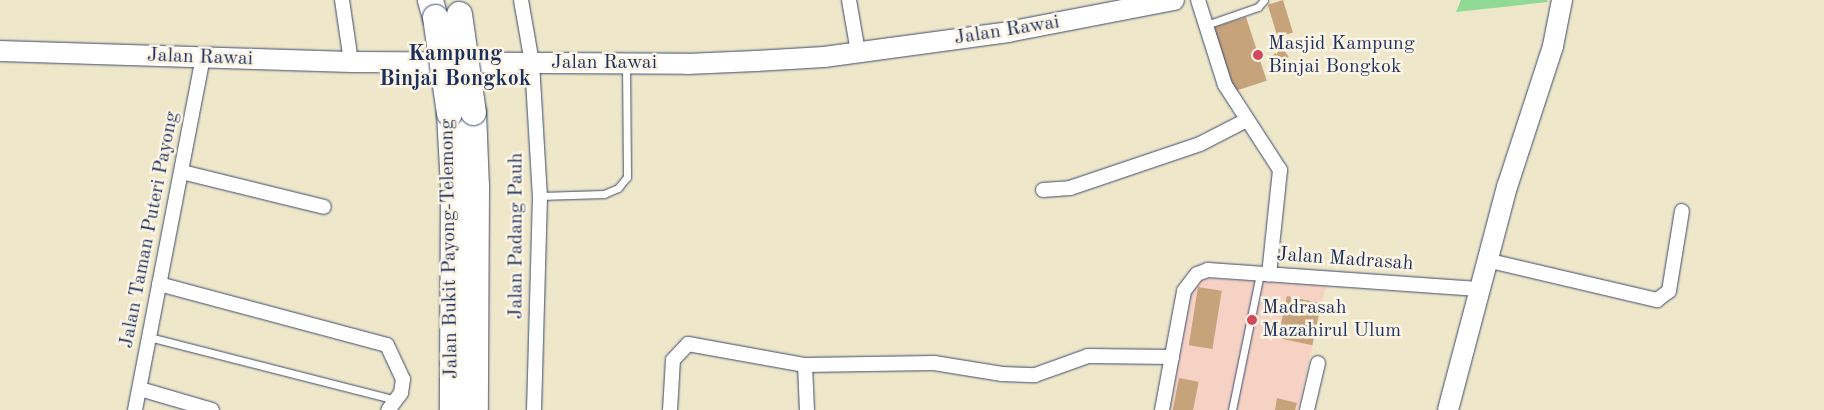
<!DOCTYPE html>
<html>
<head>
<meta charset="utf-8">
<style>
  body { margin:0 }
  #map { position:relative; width:1824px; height:410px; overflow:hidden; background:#eee7c9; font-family:"Old Standard TT",serif }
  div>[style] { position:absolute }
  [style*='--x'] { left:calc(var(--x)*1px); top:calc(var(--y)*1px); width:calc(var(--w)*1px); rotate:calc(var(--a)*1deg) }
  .built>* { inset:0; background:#f6d2c4 }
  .green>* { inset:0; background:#90da96 }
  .building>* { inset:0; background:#c7a37b; transform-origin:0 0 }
  .roads { filter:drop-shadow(0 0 1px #3b4b6e) drop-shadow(0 0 1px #3b4b6e) }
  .lane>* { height:7px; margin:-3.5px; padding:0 3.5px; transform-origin:3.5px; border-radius:3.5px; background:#fff }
  .street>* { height:14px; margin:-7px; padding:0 7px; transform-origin:7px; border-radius:7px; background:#fff }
  .secondary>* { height:20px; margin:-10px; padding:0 10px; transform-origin:10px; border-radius:10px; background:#fff }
  .highway>* { height:25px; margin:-12.5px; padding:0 12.5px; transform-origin:12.5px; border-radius:12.5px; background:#fff }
  .bridges { filter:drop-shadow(0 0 1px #3b4b6e) drop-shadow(0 0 1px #3b4b6e) }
  .highway-bridge>* { height:25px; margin:-12.5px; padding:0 12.5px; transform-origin:12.5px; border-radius:12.5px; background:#fff }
  .dots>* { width:14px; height:14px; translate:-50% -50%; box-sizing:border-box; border:2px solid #fcf5e5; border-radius:50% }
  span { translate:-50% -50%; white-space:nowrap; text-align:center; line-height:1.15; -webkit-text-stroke:5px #fcf5e5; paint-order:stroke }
  .street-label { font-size:20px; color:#1b2f5e }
  .poi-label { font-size:20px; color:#1b2f5e }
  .left { translate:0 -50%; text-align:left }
  .quarter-label { font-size:22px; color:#1b2f5e; font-weight:700 }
</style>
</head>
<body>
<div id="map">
  <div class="built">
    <i style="clip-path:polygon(1209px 278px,1326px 286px,1298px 410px,1170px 410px,1191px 294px,1201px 280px)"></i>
  </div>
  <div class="green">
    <i style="clip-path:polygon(1461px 0,1547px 0,1548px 2px,1456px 12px)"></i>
  </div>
  <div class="building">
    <i style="left:1283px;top:0;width:34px;height:16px;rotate:73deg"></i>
    <i style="left:1246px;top:17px;width:67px;height:34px;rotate:72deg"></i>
    <i style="left:1282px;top:48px;width:11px;height:19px;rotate:52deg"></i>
    <i style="left:1198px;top:287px;width:24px;height:59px;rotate:9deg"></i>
    <i style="left:1287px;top:296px;width:35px;height:43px;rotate:12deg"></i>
    <i style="left:1179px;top:378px;width:20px;height:33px;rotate:11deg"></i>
    <i style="clip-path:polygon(1277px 398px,1297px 403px,1295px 410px,1275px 410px)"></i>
  </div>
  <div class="roads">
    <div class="lane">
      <i style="--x:1206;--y:25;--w:55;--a:-19.1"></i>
      <i style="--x:1258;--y:7;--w:9;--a:-49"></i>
      <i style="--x:540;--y:196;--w:64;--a:-1.8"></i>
      <i style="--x:604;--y:194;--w:15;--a:-23"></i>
      <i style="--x:618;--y:188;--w:14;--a:-51"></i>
      <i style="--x:627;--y:177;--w:113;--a:-90.5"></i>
      <i style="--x:149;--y:337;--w:255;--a:14.3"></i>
      <i style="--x:1232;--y:410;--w:139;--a:-78.4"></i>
    </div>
    <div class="street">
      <i style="--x:342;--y:0;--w:63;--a:81.7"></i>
      <i style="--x:521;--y:0;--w:64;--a:80.1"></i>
      <i style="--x:532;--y:63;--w:133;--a:86.6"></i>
      <i style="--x:540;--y:196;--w:214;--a:91.6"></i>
      <i style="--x:849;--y:0;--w:53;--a:80.2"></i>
      <i style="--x:1198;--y:0;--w:89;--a:72.4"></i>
      <i style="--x:1225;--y:85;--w:101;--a:57.1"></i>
      <i style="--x:1280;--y:170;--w:105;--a:96"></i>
      <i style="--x:182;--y:172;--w:146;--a:13.8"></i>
      <i style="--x:1043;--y:190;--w:27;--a:-4"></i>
      <i style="--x:1070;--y:188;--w:137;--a:-18.7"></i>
      <i style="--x:1200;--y:144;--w:53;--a:-27.1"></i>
      <i style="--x:1486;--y:260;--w:176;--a:13.2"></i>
      <i style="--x:1657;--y:300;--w:15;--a:-37"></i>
      <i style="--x:1669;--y:291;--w:81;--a:-80.8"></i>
      <i style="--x:159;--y:284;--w:236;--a:15"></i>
      <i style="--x:387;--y:345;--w:38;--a:65"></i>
      <i style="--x:403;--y:379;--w:14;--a:98"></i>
      <i style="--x:401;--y:393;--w:21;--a:127"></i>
      <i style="--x:805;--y:365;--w:45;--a:87.5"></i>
      <i style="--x:140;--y:389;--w:75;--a:16.3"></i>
      <i style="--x:135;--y:410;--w:359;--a:-79.1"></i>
      <i style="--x:670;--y:410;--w:50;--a:-86.6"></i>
      <i style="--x:673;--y:360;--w:22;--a:-47"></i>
      <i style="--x:688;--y:344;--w:119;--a:10.2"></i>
      <i style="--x:805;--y:365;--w:129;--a:-0.9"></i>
      <i style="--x:934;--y:363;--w:69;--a:9.2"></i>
      <i style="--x:1002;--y:374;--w:33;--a:2"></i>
      <i style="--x:1035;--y:375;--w:56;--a:-19.7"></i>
      <i style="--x:1088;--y:356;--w:84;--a:0.7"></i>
      <i style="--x:1162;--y:410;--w:121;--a:-79.5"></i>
      <i style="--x:1184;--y:291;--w:21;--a:-53"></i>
      <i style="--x:1197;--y:274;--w:12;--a:-20"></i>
      <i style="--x:1208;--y:270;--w:271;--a:4"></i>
      <i style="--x:1307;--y:410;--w:48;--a:-76.8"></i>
    </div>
    <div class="secondary">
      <i style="--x:0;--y:51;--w:351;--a:1.8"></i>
      <i style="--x:351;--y:62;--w:336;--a:0.3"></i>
      <i style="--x:687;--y:64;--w:69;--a:-2.5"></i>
      <i style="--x:756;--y:61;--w:68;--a:-3.4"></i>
      <i style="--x:824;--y:57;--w:186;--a:-7.7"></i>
      <i style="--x:1008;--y:32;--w:169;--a:-10.9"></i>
      <i style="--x:1448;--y:410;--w:231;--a:-75.2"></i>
      <i style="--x:1507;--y:187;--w:148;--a:-71.9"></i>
      <i style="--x:1553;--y:46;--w:47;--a:-78.9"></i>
    </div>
    <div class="highway">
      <i style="--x:430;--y:0;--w:18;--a:74"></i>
      <i style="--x:473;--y:112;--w:74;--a:87.7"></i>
      <i style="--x:476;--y:186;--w:224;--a:90.3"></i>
      <i style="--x:449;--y:113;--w:73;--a:86.9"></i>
      <i style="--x:453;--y:186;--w:224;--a:90.3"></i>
    </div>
  </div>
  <div class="bridges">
    <div class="highway-bridge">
      <i style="--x:459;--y:14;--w:99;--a:81.9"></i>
      <i style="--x:435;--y:17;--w:97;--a:81.7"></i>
    </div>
  </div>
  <div class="dots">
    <i style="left:1258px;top:55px;background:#d1495b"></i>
    <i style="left:1252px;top:320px;background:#d1495b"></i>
  </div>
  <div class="street-label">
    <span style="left:1007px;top:31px;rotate:-9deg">Jalan Rawai</span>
    <span style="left:200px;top:58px;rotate:2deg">Jalan Rawai</span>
    <span style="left:604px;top:63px">Jalan Rawai</span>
    <span style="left:150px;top:230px;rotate:-79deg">Jalan Taman Puteri Payong</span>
    <span style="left:517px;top:236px;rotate:-90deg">Jalan Padang Pauh</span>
    <span style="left:450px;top:249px;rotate:-91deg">Jalan Bukit Payong-Telemong</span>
    <span style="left:1345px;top:260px;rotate:4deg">Jalan Madrasah</span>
  </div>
  <div class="poi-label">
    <span class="left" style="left:1268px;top:56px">Masjid Kampung<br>Binjai Bongkok</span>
    <span class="left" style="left:1262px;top:320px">Madrasah<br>Mazahirul Ulum</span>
  </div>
  <div class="quarter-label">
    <span style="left:455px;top:67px">Kampung<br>Binjai Bongkok</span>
  </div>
</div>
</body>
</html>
